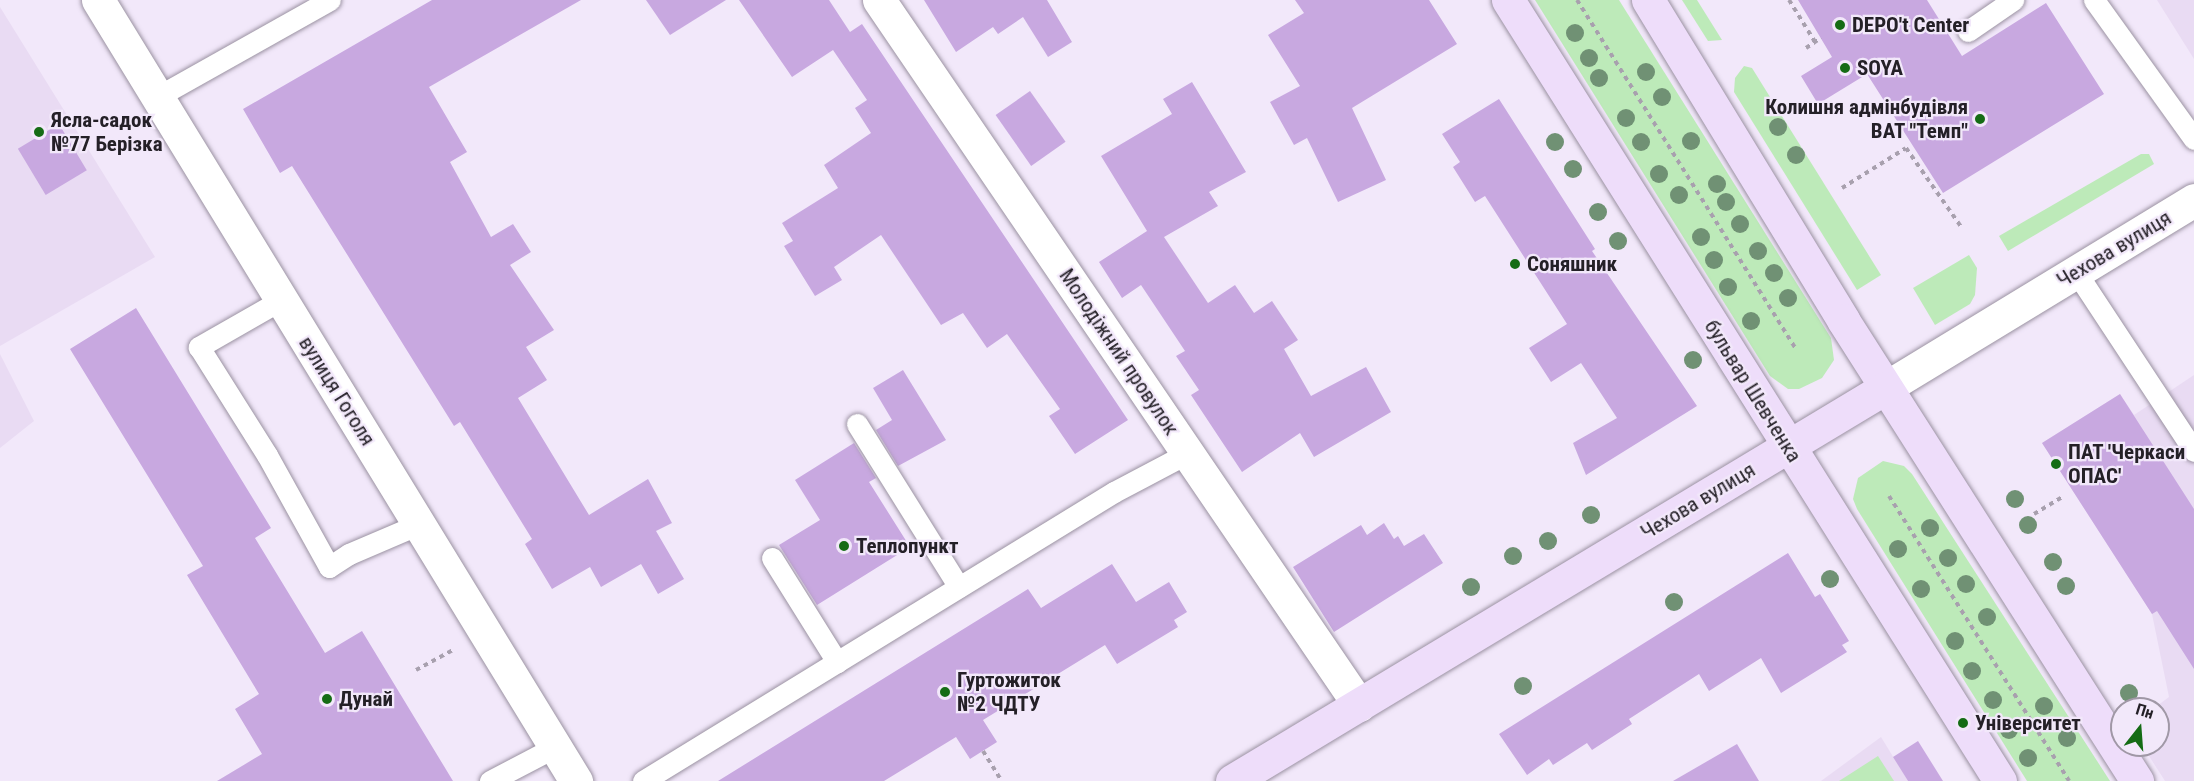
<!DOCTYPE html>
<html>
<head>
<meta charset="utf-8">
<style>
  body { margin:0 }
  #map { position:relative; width:2194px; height:781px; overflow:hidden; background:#f2e8fa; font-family:"Roboto Condensed",sans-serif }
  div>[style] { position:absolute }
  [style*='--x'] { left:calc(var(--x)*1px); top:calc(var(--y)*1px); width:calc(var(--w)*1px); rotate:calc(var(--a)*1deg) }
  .built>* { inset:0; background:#e9dbf3 }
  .green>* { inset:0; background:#bdeab9 }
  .building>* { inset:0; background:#c8a8e0; transform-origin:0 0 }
  .path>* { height:4px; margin-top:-2px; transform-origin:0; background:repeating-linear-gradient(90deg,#a8a0ae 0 4.5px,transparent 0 9px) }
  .roads { filter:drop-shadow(0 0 2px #9b92a2) drop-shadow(0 0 2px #9b92a2) }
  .lane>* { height:21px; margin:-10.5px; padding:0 10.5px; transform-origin:10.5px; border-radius:10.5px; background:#fff }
  .street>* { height:33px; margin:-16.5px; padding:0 16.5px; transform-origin:16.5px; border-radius:16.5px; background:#fff }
  .secondary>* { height:33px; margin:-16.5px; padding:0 16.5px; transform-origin:16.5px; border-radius:16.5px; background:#eeddfa }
  .trees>* { width:18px; height:18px; margin:-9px; border-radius:50%; background:#709174 }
  .dots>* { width:16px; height:16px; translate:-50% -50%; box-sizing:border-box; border:3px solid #f2e8fa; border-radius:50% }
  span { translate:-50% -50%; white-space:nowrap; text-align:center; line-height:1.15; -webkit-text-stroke:4.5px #f2e8fa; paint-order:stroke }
  .poi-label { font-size:21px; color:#242027; font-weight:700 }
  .left { translate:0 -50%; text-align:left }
  .right { translate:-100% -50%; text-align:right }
  .street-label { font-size:21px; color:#242027 }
  .north { position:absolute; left:2110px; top:697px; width:60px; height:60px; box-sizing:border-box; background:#f2e8fa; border:2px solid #a098a6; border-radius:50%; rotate:17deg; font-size:16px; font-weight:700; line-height:24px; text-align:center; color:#242027 }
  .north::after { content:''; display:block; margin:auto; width:21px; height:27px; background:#156c15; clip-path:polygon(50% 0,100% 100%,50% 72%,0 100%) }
</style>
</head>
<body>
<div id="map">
  <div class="built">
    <i style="clip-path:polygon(2157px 0,2194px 0,2194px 59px)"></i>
    <i style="clip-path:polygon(0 7px,155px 257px,0 346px)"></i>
    <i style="clip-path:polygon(0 354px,34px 421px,0 448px)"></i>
    <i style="clip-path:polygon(2194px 375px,2194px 781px,2165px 781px,2142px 745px,2158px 745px,2158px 709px,2153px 709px,2169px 697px,2152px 614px,2042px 443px,2120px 394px,2134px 415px)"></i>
    <i style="clip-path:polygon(1881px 737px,1908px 781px,1821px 781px)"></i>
  </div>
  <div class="green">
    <i style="clip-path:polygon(1535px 0,1619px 0,1831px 338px,1834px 360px,1822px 378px,1799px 389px,1788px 389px,1770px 376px)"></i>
    <i style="clip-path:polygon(1682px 0,1697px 0,1722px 40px,1708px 41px)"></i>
    <i style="clip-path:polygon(1744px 66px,1752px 68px,1881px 275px,1857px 290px,1734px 92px,1735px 78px)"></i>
    <i style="clip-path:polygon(2141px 154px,2149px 154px,2154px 164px,2008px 251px,1999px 236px)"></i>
    <i style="clip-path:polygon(1969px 255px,1977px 268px,1975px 295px,1970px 304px,1935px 325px,1913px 288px)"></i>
    <i style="clip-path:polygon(1883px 461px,1904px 466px,1912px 474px,2110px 781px,2027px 781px,1857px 509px,1853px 499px,1858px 478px)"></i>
    <i style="clip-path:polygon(1878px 756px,1894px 781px,1839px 781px)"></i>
  </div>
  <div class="building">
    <i style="clip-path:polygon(432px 0,581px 0,429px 87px,467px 152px,450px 162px,491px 237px,513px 224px,531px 252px,510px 265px,554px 330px,526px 347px,547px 380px,518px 398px,589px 515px,648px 479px,672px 523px,656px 531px,684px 579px,658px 594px,641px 564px,601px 587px,590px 567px,552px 589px,525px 544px,532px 539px,460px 422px,454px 426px,292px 166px,280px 173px,243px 109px)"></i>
    <i style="clip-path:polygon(646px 0,726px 0,670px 35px)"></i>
    <i style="clip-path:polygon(739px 0,829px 0,850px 32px,862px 24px,1128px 420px,1075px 454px,1049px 416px,1060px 409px,1007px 334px,987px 348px,963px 313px,941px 325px,881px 235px,834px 267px,842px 280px,815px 296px,784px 246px,793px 241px,782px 223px,838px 188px,824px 165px,871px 133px,855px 108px,867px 100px,833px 50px,792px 77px)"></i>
    <i style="clip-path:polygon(924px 0,1047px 0,1072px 42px,1048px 57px,1023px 17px,998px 34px,993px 27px,956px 52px)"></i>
    <i style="clip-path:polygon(1295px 0,1429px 0,1457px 44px,1352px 108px,1386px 180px,1338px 202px,1307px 138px,1294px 145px,1270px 102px,1300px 86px,1268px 35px,1304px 13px)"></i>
    <i style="clip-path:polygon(1798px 0,1927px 0,1962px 56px,2046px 3px,2104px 94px,1943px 193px,1867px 74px,1818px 104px,1801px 76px,1832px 57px)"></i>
    <i style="clip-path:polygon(1192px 82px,1246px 172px,1209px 192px,1218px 206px,1164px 237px,1208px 303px,1235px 285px,1254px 313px,1272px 301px,1298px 340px,1284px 349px,1311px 396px,1366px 367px,1391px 412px,1314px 457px,1300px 433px,1242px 472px,1191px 395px,1199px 390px,1176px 356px,1185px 351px,1141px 285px,1122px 298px,1099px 262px,1147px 231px,1101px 156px,1172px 114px,1163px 99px)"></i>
    <i style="left:1030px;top:91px;width:62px;height:42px;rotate:55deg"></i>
    <i style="clip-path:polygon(1499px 99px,1595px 249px,1592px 251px,1697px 406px,1586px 475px,1573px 443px,1617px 418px,1581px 363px,1551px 382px,1529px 348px,1567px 324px,1485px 196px,1475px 202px,1453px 167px,1460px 162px,1442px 134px)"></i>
    <i style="left:59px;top:124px;width:54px;height:48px;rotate:59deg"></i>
    <i style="clip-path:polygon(136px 308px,271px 528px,255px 538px,325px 653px,362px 631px,453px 781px,217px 781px,262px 754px,235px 709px,259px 694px,187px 575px,203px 566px,70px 349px)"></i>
    <i style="clip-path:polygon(903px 370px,946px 440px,898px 466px,876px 430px,892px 420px,873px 388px)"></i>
    <i style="clip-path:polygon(2120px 394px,2194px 509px,2194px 669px,2157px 611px,2152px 614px,2042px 443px)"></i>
    <i style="clip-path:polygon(854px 443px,876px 478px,869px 482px,910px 547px,817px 605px,779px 545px,820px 520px,795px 480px)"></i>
    <i style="clip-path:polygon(1384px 523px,1394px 539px,1398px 536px,1404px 546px,1424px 534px,1443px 563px,1334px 632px,1293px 567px,1361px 525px,1367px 535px)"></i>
    <i style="clip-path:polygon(1788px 553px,1815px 597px,1820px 594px,1849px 641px,1842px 645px,1847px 652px,1781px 693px,1761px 658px,1709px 691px,1699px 674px,1629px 719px,1632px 724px,1592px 750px,1587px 743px,1553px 765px,1549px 759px,1527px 775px,1499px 734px)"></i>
    <i style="clip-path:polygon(1112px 564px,1136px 602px,1169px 582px,1187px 612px,1174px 620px,1178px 627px,1117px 664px,1105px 645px,983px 720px,997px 742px,970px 759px,956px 737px,884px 781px,718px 781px,1028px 589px,1041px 608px)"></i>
    <i style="clip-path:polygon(1918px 741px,1943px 781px,1908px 781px,1893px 757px)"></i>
    <i style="clip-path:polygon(1737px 744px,1759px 781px,1673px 781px)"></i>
  </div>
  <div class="path">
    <i style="--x:1577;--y:0;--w:412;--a:57.9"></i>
    <i style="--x:1789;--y:0;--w:49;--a:58.2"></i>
    <i style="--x:1806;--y:48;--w:18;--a:-34"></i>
    <i style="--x:1842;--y:188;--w:75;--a:-32"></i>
    <i style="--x:1906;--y:148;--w:98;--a:55"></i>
    <i style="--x:1889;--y:496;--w:337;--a:57.7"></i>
    <i style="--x:2034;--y:514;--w:33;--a:-31"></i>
    <i style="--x:416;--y:670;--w:42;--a:-28.4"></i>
    <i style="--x:983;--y:751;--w:36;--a:58"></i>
  </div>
  <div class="roads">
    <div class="lane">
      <i style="--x:2094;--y:0;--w:171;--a:54.3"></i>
      <i style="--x:1968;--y:31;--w:55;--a:-34.6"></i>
      <i style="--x:157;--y:97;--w:198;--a:-29.3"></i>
      <i style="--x:2076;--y:272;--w:214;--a:56.6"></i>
      <i style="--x:281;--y:300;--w:95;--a:150.2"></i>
      <i style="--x:199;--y:347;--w:128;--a:57.8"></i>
      <i style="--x:267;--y:455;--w:128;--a:61"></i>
      <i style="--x:329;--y:567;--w:24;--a:-33"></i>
      <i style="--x:349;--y:554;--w:76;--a:-23.2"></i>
      <i style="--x:857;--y:424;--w:192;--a:58"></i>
      <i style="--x:772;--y:558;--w:123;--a:58"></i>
      <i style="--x:490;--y:781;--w:73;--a:-27.6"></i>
      <i style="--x:643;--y:781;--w:553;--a:-31.53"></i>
      <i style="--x:1114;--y:492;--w:84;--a:-27.8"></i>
    </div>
    <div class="street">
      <i style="--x:98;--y:0;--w:916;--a:58.53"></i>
      <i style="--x:879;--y:0;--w:853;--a:55.75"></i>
      <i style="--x:1885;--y:388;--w:362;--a:-31.3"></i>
    </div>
    <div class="secondary">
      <i style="--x:1508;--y:0;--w:923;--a:57.79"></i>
      <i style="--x:1648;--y:0;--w:375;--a:58.6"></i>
      <i style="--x:1843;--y:320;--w:547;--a:57.47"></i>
      <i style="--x:1232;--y:781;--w:762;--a:-31.04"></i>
    </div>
  </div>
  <div class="trees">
    <i style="left:1575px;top:33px"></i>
    <i style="left:1589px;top:58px"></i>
    <i style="left:1646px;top:72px"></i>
    <i style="left:1599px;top:78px"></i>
    <i style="left:1662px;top:97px"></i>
    <i style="left:1626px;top:118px"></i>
    <i style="left:1778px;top:127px"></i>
    <i style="left:1691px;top:141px"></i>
    <i style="left:1555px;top:142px"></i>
    <i style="left:1641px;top:142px"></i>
    <i style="left:1796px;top:155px"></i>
    <i style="left:1573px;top:169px"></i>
    <i style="left:1659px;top:174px"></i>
    <i style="left:1717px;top:184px"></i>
    <i style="left:1679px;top:195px"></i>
    <i style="left:1726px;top:202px"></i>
    <i style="left:1598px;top:212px"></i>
    <i style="left:1740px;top:224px"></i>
    <i style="left:1701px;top:237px"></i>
    <i style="left:1618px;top:241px"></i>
    <i style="left:1758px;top:251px"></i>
    <i style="left:1714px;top:260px"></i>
    <i style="left:1774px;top:273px"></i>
    <i style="left:1728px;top:287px"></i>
    <i style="left:1788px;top:298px"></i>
    <i style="left:1751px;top:321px"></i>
    <i style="left:1693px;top:360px"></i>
    <i style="left:2015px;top:499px"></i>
    <i style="left:1591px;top:515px"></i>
    <i style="left:2028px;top:525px"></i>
    <i style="left:1930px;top:528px"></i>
    <i style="left:1548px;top:541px"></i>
    <i style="left:1898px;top:549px"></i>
    <i style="left:1513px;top:556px"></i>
    <i style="left:1948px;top:558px"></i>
    <i style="left:2053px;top:562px"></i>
    <i style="left:1830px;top:579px"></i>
    <i style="left:1966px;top:584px"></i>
    <i style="left:2066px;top:586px"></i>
    <i style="left:1471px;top:587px"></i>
    <i style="left:1921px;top:589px"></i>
    <i style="left:1674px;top:602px"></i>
    <i style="left:1987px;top:617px"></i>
    <i style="left:1955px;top:641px"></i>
    <i style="left:1972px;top:671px"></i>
    <i style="left:1523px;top:686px"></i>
    <i style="left:2129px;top:693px"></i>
    <i style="left:1993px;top:700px"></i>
    <i style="left:2044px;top:706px"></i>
    <i style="left:2009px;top:730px"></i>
    <i style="left:2067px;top:738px"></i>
    <i style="left:2028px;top:758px"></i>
  </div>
  <div class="dots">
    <i style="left:1840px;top:25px;background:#156c15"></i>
    <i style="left:1845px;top:68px;background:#156c15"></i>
    <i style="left:1980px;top:119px;background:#156c15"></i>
    <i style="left:39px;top:132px;background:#156c15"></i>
    <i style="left:1515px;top:264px;background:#156c15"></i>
    <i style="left:2056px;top:464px;background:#156c15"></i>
    <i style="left:844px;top:546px;background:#156c15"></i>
    <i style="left:945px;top:692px;background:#156c15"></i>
    <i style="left:327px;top:699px;background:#156c15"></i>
    <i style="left:1963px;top:723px;background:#156c15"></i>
  </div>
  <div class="poi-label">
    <span class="left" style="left:1852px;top:25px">DEPO't Center</span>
    <span class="left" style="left:1857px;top:68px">SOYA</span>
    <span class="right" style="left:1968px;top:119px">Колишня адмінбудівля<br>ВАТ "Темп"</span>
    <span class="left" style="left:51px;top:132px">Ясла-садок<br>№77 Берізка</span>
    <span class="left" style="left:1527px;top:264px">Соняшник</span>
    <span class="left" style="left:2068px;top:464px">ПАТ 'Черкаси<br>ОПАС'</span>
    <span class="left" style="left:856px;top:546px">Теплопункт</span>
    <span class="left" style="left:957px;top:692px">Гуртожиток<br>№2 ЧДТУ</span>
    <span class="left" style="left:339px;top:699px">Дунай</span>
    <span class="left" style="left:1975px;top:723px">Університет</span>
  </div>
  <div class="street-label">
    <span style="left:2114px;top:249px;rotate:-31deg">Чехова вулиця</span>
    <span style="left:1119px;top:352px;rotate:56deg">Молодіжний провулок</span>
    <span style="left:337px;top:391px;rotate:58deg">вулиця Гоголя</span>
    <span style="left:1753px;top:391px;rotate:58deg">бульвар Шевченка</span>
    <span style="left:1698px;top:501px;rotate:-31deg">Чехова вулиця</span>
  </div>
  <div class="north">Пн</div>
</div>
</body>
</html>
